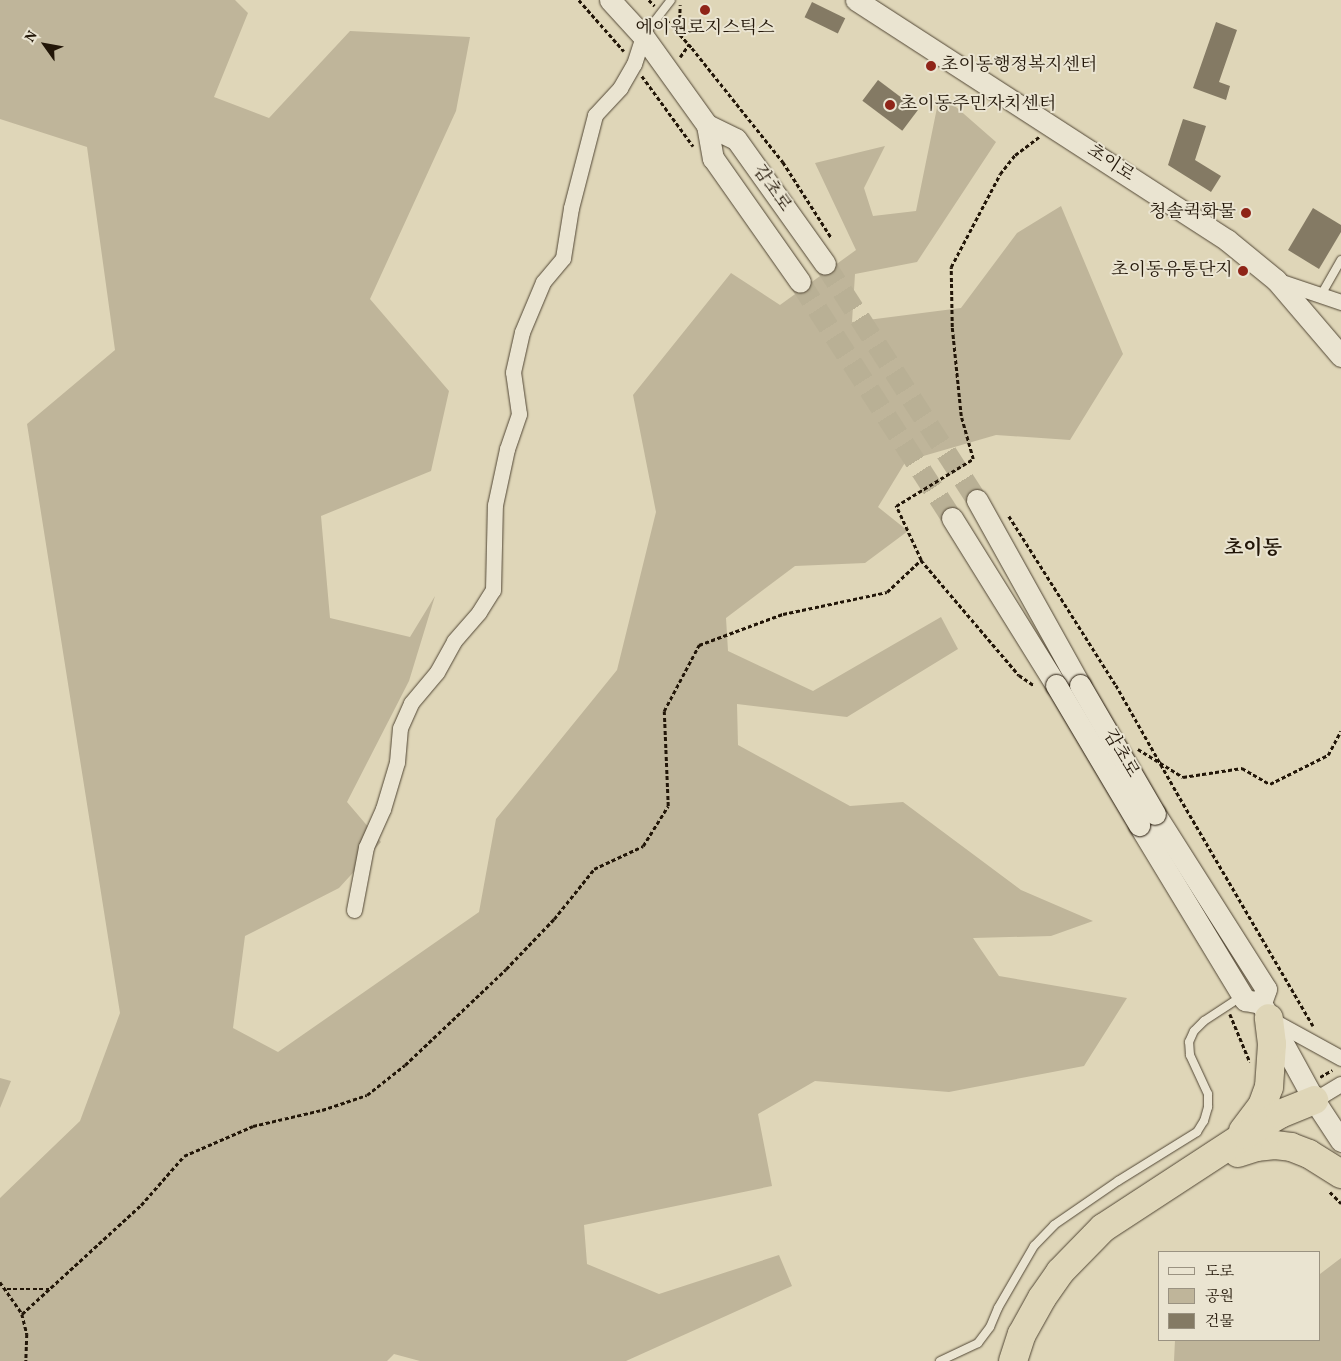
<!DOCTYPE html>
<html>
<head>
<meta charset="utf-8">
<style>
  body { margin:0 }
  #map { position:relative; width:1341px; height:1361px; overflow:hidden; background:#dfd6b8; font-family:Vollkorn,"Noto Serif KR",serif }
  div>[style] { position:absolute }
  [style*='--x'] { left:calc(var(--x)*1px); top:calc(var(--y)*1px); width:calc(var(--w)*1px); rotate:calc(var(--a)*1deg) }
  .green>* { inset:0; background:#bfb59a }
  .building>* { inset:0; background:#847a64; transform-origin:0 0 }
  .secondary-tunnel>* { height:21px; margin-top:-10.5px; transform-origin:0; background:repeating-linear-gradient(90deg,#b9b095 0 21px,transparent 0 32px) }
  .path>* { height:2.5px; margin-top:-1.25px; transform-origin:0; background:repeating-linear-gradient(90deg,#221608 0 4px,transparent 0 6.5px) }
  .roads { filter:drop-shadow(0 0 1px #514634) drop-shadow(0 0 1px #514634) }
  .lane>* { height:8px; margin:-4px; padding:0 4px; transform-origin:4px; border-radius:4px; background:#eae4d1 }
  .street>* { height:15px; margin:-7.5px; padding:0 7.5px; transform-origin:7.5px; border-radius:7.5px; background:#eae4d1 }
  .secondary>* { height:21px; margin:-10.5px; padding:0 10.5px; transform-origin:10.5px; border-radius:10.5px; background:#eae4d1 }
  .highway>* { height:28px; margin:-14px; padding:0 14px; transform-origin:14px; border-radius:14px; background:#dfd6b8 }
  .path-bridge>* { height:2.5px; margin-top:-1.25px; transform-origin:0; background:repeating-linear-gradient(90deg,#221608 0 4px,transparent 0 6.5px) }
  .bridges { filter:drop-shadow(0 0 1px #221608) drop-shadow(0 0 1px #221608) }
  .secondary-bridge>* { height:21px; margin:-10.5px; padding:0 10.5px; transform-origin:10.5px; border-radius:10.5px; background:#eae4d1 }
  .dots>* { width:14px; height:14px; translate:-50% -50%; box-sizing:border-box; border:2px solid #eae4d1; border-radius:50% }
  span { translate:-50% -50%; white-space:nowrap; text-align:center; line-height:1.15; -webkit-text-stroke:4px #eae4d1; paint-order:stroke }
  .poi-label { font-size:18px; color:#221608 }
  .left { translate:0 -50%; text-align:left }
  .right { translate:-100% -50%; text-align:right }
  .street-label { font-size:18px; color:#221608 }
  .quarter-label { font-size:20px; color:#221608; font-weight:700 }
  .legend { position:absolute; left:1158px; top:1251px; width:162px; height:90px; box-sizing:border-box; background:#eae4d1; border:1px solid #9a9281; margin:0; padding:6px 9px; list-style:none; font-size:15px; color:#221608 }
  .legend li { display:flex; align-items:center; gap:10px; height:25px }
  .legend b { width:25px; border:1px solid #9a9281 }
  .north { position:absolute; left:20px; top:20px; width:50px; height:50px; -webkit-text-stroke:4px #eae4d1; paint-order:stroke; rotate:302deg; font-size:14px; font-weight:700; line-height:20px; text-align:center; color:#221608 }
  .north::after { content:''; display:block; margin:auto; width:18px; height:22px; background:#221608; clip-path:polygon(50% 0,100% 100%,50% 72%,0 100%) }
</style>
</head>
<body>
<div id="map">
  <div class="green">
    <i style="clip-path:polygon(0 0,235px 0,248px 13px,214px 97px,269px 118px,350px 31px,470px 37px,456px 111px,370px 299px,449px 391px,431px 471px,321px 516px,330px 618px,410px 637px,435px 596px,409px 681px,347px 802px,381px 842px,339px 888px,245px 936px,233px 1028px,278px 1052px,479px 912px,496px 819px,617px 670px,656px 512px,633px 395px,731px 273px,780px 305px,856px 250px,815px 163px,885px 146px,864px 188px,873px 216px,916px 211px,940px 93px,996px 142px,917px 262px,855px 274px,852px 322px,961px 308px,1017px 233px,1061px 206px,1123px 354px,1070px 440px,996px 435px,906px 461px,878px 507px,908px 531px,865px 563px,795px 566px,726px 618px,728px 651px,813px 691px,941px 617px,958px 649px,847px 717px,737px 704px,738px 745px,850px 806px,903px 802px,1021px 890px,1093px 921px,1051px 936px,973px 938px,999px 976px,1127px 998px,1084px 1066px,949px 1092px,815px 1081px,758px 1114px,772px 1186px,584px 1225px,587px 1264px,659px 1294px,779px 1255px,792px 1286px,626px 1361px,420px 1361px,394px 1354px,387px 1361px,0 1361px,0 1198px,80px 1121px,120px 1013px,27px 424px,115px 350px,87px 147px,0 119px)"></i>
    <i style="clip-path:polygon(0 1078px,11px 1081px,0 1108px)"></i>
    <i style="clip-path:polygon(1341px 1258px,1341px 1361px,1174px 1361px,1175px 1340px,1320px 1340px,1320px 1274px)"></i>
  </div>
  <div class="building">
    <i style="left:812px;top:2px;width:37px;height:17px;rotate:26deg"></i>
    <i style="clip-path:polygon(1216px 22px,1237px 30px,1219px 82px,1230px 86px,1226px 100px,1193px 88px)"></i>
    <i style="left:878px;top:80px;width:50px;height:26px;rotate:37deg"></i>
    <i style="clip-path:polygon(1183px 119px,1206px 126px,1195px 160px,1221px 176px,1211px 192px,1168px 165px)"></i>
    <i style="clip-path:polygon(1313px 208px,1341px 225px,1341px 232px,1319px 269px,1288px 250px)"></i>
  </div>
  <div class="secondary-tunnel">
    <i style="--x:825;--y:264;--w:281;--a:57.2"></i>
    <i style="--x:800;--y:282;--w:281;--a:57.2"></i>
  </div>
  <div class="path">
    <i style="--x:579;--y:0;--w:68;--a:48.6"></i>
    <i style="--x:649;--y:0;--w:8;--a:45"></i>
    <i style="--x:667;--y:20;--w:38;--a:48"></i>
    <i style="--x:692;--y:48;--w:146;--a:51.4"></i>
    <i style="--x:783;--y:162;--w:89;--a:57.4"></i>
    <i style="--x:679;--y:32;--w:27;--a:-88"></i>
    <i style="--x:680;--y:57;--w:16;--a:-55"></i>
    <i style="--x:642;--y:76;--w:87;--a:53.9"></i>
    <i style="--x:1009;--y:516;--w:200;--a:57.7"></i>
    <i style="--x:921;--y:560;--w:151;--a:49.6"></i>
    <i style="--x:1019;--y:675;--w:19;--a:35"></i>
    <i style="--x:1138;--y:749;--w:53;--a:31.9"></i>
    <i style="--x:1183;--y:777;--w:60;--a:-8.7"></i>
    <i style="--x:1242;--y:768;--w:32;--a:30"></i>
    <i style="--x:1270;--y:784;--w:65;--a:-26.6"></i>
    <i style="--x:1328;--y:755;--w:27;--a:-62"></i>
    <i style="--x:1180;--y:798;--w:264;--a:59.7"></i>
    <i style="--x:1230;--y:1014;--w:52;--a:67.4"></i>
    <i style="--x:1320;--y:1077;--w:14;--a:-30"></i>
    <i style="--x:1330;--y:1192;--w:16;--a:45"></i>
    <i style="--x:0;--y:1282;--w:39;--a:55"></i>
    <i style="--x:22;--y:1314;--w:21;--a:76"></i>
    <i style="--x:27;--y:1334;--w:27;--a:92"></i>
    <i style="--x:7;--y:1289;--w:42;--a:0"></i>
    <i style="--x:22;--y:1314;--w:161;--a:-42.5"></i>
    <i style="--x:141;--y:1205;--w:65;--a:-48.7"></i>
    <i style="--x:184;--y:1156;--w:75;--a:-23.5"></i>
    <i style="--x:253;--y:1126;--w:71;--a:-13.1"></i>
    <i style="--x:322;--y:1110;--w:47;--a:-18.4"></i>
    <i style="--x:367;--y:1095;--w:48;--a:-38.3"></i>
    <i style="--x:405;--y:1065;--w:139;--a:-43.5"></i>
    <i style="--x:506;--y:969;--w:69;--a:-46.2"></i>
    <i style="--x:554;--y:919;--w:64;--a:-51.3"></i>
    <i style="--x:594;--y:869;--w:54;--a:-25.1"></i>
    <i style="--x:643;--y:846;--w:47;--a:-58"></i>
    <i style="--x:668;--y:806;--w:95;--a:-92.4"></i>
    <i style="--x:664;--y:711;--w:75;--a:-62.1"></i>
    <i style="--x:699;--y:645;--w:90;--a:-20.3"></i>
    <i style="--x:783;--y:614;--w:106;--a:-11.9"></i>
    <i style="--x:887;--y:592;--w:47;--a:-43.3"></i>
    <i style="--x:921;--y:560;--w:60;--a:-114.8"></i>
    <i style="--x:896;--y:506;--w:90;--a:-31.4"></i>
    <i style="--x:973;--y:459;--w:45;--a:-105.6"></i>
    <i style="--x:961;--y:416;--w:89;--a:-95.8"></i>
    <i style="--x:952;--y:327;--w:60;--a:-91"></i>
    <i style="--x:951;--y:267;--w:105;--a:-62.2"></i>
    <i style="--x:1000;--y:174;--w:24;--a:-52"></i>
    <i style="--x:1015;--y:155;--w:30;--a:-37"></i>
  </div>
  <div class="roads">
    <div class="lane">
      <i style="--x:644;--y:35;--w:44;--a:-52.4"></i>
      <i style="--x:1321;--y:295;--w:40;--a:-60.3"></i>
      <i style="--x:940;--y:1361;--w:42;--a:-25.3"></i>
      <i style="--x:978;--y:1343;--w:20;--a:-53"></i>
      <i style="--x:990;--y:1327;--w:21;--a:-67"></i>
      <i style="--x:998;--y:1308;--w:72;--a:-59.9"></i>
      <i style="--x:1034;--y:1246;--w:29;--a:-46"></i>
      <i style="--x:1054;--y:1225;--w:78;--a:-34.5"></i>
      <i style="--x:1118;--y:1181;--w:93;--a:-31.8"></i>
      <i style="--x:1197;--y:1132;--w:13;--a:-58"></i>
      <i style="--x:1204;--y:1121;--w:15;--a:-74"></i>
      <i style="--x:1208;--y:1107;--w:13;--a:-90"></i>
      <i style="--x:1208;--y:1094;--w:43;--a:-114.8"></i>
      <i style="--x:1190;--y:1055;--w:13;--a:-94"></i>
      <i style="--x:1189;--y:1042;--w:12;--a:-66"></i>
      <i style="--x:1194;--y:1031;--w:14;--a:-45"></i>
      <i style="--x:1204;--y:1021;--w:45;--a:-33.3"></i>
    </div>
    <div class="street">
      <i style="--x:1276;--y:280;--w:69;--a:18.7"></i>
      <i style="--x:354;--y:910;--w:64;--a:-79.2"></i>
      <i style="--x:366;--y:847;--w:42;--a:-65.9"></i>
      <i style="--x:383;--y:809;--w:49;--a:-73.4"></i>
      <i style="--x:397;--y:762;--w:34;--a:-85"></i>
      <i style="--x:400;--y:728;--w:27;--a:-66"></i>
      <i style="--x:411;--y:703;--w:40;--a:-50"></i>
      <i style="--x:437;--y:672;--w:35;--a:-61"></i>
      <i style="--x:454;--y:641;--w:38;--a:-49"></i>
      <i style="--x:479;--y:612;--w:26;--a:-58"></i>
      <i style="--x:493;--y:590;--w:85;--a:-88.7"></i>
      <i style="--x:495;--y:505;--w:57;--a:-77.9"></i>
      <i style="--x:507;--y:449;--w:37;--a:-71"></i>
      <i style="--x:519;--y:414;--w:42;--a:-98.1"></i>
      <i style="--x:513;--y:372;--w:41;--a:-77.3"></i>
      <i style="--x:522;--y:332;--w:54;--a:-67.2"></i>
      <i style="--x:543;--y:282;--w:31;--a:-50"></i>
      <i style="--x:563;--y:258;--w:51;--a:-80.9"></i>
      <i style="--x:571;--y:208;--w:96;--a:-75.5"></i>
      <i style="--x:595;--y:115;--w:37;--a:-47"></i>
      <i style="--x:620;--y:88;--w:28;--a:-60"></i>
      <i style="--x:634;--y:64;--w:29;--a:-72"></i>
      <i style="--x:1270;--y:1019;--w:81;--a:28.8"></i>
      <i style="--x:1314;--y:1100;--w:31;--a:-31"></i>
    </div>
    <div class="secondary">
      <i style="--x:610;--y:0;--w:49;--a:47.5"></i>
      <i style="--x:643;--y:36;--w:110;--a:54.3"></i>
      <i style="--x:707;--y:125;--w:34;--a:80"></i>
      <i style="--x:713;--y:158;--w:151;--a:54.9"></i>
      <i style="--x:856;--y:0;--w:442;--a:32.9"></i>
      <i style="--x:1227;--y:240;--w:63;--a:39.2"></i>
      <i style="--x:1276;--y:280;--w:100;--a:49.5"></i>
      <i style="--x:707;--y:125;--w:32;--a:26"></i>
      <i style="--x:736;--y:139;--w:153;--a:54.5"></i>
      <i style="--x:977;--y:500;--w:212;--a:60.9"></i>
      <i style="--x:952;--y:518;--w:197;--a:58.1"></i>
      <i style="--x:1155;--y:814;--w:207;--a:57.6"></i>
      <i style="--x:1266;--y:989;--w:15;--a:110"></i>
      <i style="--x:1261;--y:1003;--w:111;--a:61.3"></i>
      <i style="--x:1314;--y:1100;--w:49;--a:56.6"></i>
      <i style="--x:1139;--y:825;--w:205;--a:58.8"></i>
      <i style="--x:1245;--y:1000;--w:16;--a:11"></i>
    </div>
    <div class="highway">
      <i style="--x:1243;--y:1131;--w:31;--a:-53"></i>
      <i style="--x:1262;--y:1106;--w:20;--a:-70"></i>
      <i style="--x:1269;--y:1087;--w:43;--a:-86"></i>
      <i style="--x:1272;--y:1044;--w:26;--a:-97"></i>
      <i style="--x:1238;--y:1153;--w:19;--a:-18"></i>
      <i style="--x:1256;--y:1147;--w:19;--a:-6"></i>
      <i style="--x:1275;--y:1145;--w:16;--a:7"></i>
      <i style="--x:1291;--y:1147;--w:19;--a:21"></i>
      <i style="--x:1309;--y:1154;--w:38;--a:32"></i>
      <i style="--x:1013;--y:1361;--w:28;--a:-72"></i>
      <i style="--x:1022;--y:1334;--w:41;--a:-60.9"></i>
      <i style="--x:1042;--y:1298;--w:32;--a:-55"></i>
      <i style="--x:1060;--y:1272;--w:62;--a:-45.7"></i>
      <i style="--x:1103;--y:1228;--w:170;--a:-33.2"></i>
      <i style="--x:1245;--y:1135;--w:41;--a:-31"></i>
      <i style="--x:1280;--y:1114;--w:37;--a:-22"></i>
    </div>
  </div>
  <div class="path-bridge">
    <i style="--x:1116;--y:685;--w:130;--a:60.5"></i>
  </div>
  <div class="bridges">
    <div class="secondary-bridge">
      <i style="--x:1056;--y:685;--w:163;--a:59.3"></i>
      <i style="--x:1080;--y:685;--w:149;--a:59.8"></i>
    </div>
  </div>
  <div class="dots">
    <i style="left:705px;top:10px;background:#8f2418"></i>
    <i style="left:931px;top:66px;background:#8f2418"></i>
    <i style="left:890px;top:105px;background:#8f2418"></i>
    <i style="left:1246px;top:213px;background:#8f2418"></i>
    <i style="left:1243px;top:271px;background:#8f2418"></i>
  </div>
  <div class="poi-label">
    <span style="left:705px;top:29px">에이원로지스틱스</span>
    <span class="left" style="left:941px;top:66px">초이동행정복지센터</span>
    <span class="left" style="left:900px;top:105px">초이동주민자치센터</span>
    <span class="right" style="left:1236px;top:213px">청솔퀵화물</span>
    <span class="right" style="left:1233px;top:271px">초이동유통단지</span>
  </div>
  <div class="street-label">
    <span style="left:1110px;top:164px;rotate:33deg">초이로</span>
    <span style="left:771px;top:189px;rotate:55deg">감초로</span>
    <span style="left:1120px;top:754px;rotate:60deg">감초로</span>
  </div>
  <div class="quarter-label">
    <span style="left:1253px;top:549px">초이동</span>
  </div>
  <ul class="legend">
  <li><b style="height:6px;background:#eae4d1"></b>도로</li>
  <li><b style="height:14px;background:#bfb59a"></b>공원</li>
  <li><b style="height:14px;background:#847a64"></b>건물</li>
  </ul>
  <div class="north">N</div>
</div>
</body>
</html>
